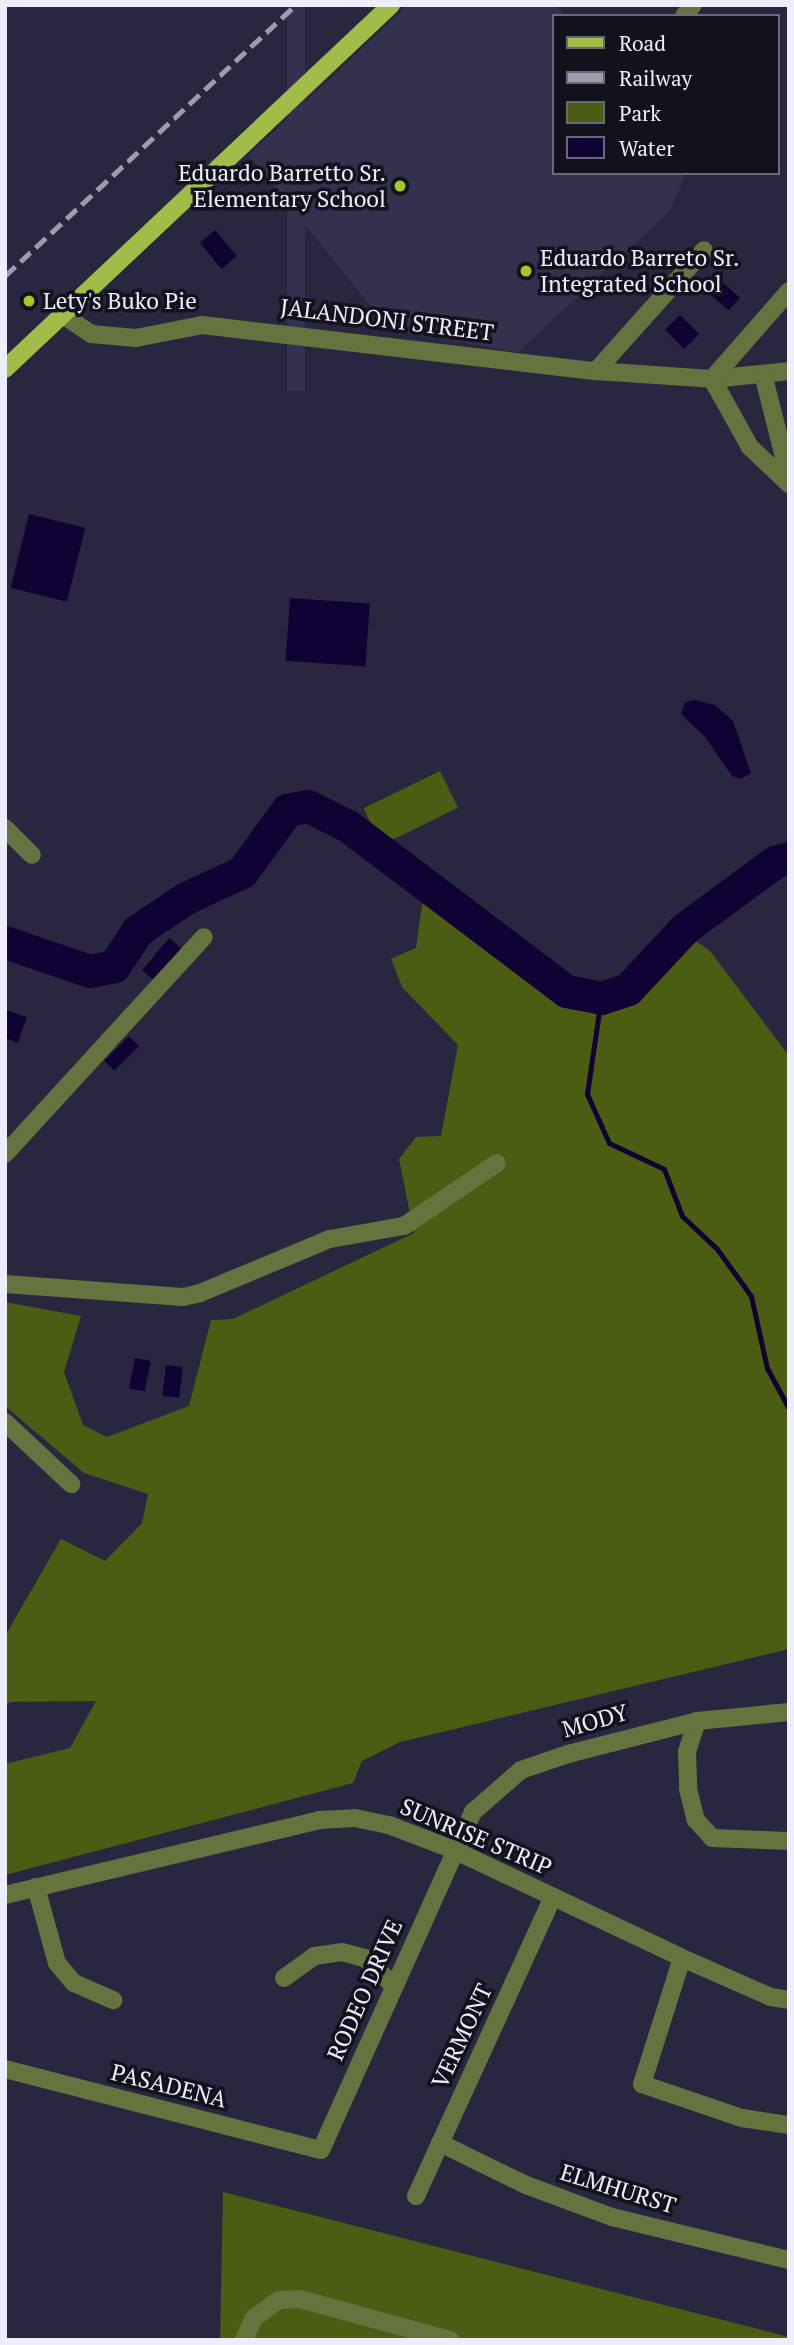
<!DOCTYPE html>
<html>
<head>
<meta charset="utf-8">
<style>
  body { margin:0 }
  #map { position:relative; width:794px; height:2345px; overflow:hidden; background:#29273f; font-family:"PT Serif",serif }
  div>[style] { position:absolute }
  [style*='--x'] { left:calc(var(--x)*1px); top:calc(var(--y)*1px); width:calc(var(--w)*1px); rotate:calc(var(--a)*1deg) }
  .built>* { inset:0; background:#34314f; transform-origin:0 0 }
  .green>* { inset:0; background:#4b5d12; transform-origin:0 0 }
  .water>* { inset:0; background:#110234; transform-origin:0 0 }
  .stream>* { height:5px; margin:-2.5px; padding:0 2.5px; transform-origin:2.5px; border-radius:2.5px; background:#110234 }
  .river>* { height:33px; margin:-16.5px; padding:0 16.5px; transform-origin:16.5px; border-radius:16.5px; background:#110234 }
  .street>* { height:18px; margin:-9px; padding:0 9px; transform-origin:9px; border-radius:9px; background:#65743f }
  .primary>* { height:18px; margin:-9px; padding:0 9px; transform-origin:9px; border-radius:9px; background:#9fbd47 }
  .rail>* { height:5px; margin-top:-2.5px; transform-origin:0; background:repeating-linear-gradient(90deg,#9d9caf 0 14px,transparent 0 21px) }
  .dots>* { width:19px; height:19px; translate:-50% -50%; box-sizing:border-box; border:4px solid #12121c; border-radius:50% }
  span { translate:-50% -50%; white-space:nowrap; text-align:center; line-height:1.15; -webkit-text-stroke:7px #12121c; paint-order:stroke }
  .poi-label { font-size:23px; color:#ededfd }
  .right { translate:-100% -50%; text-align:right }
  .left { translate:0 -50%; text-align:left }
  .street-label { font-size:23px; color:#ededfd }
  .frame { position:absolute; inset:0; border:7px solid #ededfd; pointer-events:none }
  .legend { position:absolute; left:552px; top:14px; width:228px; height:161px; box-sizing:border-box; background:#12121c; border:2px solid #6a6a76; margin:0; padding:9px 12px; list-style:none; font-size:21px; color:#ededfd }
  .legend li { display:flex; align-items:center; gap:14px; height:35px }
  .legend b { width:35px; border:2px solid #6a6a76 }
</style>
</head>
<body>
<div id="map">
  <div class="built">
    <i style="left:287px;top:5px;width:18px;height:386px"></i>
    <i style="clip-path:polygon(408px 5px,555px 5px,565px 16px,554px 16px,554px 173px,686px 173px,670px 211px,518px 352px,390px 330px,249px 155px)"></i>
  </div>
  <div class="green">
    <i style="left:440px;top:771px;width:41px;height:85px;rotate:64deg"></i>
    <i style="clip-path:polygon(425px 884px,566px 991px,601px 998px,629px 989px,693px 939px,710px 951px,789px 1056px,789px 1649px,400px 1742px,362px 1761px,353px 1783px,5px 1875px,5px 1764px,70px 1748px,96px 1701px,10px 1702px,5px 1706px,5px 1636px,61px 1539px,105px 1561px,142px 1523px,148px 1494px,84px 1473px,5px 1406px,5px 1302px,81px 1316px,64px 1372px,83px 1425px,107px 1437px,189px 1406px,211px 1320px,233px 1319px,414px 1233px,399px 1159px,416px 1137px,441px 1136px,458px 1045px,402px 987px,391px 959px,416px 948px)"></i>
    <i style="clip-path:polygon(223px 2192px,789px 2337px,789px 2340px,220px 2340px)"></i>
  </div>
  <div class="water">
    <i style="left:215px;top:230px;width:34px;height:20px;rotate:50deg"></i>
    <i style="left:715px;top:276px;width:33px;height:17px;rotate:41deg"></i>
    <i style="left:680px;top:315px;width:27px;height:21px;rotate:45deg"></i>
    <i style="left:29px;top:514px;width:58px;height:76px;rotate:14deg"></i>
    <i style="left:290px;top:598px;width:80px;height:63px;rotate:4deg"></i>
    <i style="clip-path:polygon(695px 700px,715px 705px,733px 721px,751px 773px,741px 779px,732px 776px,705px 737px,681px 714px,685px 702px)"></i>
    <i style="left:169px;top:938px;width:17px;height:42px;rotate:40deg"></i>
    <i style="clip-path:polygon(6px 1010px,27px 1017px,18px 1043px,5px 1038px)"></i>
    <i style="left:129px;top:1036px;width:14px;height:35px;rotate:45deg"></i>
    <i style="left:135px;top:1358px;width:16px;height:31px;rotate:11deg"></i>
    <i style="left:166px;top:1365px;width:17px;height:31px;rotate:7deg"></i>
  </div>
  <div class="stream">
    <i style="--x:601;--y:998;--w:97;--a:98.3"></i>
    <i style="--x:587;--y:1094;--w:54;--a:65.8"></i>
    <i style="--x:609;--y:1143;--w:61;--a:25.3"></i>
    <i style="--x:664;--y:1169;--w:50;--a:69"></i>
    <i style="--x:682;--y:1216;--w:48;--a:43.3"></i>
    <i style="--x:717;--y:1249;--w:58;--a:54.1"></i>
    <i style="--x:751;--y:1296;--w:74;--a:77.5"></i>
    <i style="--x:767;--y:1368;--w:47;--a:61.8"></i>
  </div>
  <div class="river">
    <i style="--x:5;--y:942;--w:89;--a:19"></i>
    <i style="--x:89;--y:971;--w:25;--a:-11"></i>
    <i style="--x:114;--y:966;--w:43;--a:-56.3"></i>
    <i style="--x:138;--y:930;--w:58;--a:-33.7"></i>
    <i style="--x:186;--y:898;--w:62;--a:-24.9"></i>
    <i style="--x:242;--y:872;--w:77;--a:-54"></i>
    <i style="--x:287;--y:810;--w:21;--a:-11"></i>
    <i style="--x:308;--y:806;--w:45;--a:26.6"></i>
    <i style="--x:348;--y:826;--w:273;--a:37.1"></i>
    <i style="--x:566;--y:991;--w:36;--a:11"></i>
    <i style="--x:601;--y:998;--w:28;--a:-18"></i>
    <i style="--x:628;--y:989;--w:83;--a:-46.9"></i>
    <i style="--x:685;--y:928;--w:112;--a:-36.3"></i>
    <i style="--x:775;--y:862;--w:15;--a:-16"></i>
  </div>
  <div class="street">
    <i style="--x:684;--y:16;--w:14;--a:-51"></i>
    <i style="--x:63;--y:315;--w:34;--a:34"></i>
    <i style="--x:91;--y:334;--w:45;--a:5.1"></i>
    <i style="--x:136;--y:338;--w:67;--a:-11.1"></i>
    <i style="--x:202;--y:325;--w:397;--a:6.7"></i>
    <i style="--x:596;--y:371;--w:116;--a:3.9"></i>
    <i style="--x:712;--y:379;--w:77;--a:-5.9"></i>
    <i style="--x:596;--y:371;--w:162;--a:-48.2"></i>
    <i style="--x:763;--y:374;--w:106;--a:75.8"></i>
    <i style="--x:712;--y:379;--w:78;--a:60.8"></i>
    <i style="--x:750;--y:447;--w:54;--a:43.5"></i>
    <i style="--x:712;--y:379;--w:117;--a:-48.8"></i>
    <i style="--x:5;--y:828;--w:38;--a:45"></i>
    <i style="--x:5;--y:1154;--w:294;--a:-47.5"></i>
    <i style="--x:5;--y:1284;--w:178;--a:4.2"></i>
    <i style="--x:183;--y:1297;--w:17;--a:-13"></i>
    <i style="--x:200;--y:1293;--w:141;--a:-22.6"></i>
    <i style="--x:330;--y:1239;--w:75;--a:-10"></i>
    <i style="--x:404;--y:1226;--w:112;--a:-34.1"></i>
    <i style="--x:5;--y:1422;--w:91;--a:43.2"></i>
    <i style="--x:697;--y:1721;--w:33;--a:108"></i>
    <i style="--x:687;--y:1752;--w:37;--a:88"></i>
    <i style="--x:688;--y:1789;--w:32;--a:76"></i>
    <i style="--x:696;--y:1820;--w:24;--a:48"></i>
    <i style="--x:712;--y:1838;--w:77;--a:2.2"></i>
    <i style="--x:36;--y:1887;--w:79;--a:74.6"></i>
    <i style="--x:57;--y:1963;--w:26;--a:50"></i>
    <i style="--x:74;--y:1983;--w:43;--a:23.6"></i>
    <i style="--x:5;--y:1895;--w:323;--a:-13.4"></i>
    <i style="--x:319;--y:1820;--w:36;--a:-3"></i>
    <i style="--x:355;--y:1818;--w:35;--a:12"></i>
    <i style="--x:389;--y:1825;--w:70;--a:21"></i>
    <i style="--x:454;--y:1850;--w:252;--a:25.3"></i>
    <i style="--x:682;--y:1958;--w:97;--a:23.7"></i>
    <i style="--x:771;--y:1997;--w:18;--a:9"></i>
    <i style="--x:682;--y:1958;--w:132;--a:107.6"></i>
    <i style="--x:642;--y:2084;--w:106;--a:18.8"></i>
    <i style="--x:742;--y:2118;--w:48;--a:8.5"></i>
    <i style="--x:284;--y:1978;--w:37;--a:-36"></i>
    <i style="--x:314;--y:1956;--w:28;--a:-8"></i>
    <i style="--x:342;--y:1952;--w:24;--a:15"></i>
    <i style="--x:365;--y:1958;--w:40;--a:44"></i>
    <i style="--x:5;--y:2069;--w:326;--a:14.4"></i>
    <i style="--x:321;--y:2150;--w:371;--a:-65.8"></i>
    <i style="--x:473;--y:1812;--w:64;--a:-41.2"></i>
    <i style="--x:521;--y:1770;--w:50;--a:-18.8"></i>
    <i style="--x:568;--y:1754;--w:133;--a:-14.3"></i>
    <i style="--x:697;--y:1721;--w:92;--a:-5.6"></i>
    <i style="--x:440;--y:2143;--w:96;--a:26"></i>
    <i style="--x:526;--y:2185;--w:92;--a:20.4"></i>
    <i style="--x:612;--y:2217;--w:182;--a:13.7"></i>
    <i style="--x:416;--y:2196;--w:329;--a:-65.4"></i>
    <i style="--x:244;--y:2340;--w:24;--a:-66"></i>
    <i style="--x:254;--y:2318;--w:31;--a:-36"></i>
    <i style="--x:279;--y:2300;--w:21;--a:-3"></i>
    <i style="--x:300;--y:2299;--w:156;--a:15.3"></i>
  </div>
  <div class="primary">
    <i style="--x:5;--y:369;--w:531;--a:-43.32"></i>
  </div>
  <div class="rail">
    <i style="--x:5;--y:276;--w:398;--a:-43"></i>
  </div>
  <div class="dots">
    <i style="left:400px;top:186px;background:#a4c824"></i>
    <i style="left:526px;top:271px;background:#a4c824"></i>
    <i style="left:29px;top:301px;background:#a4c824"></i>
  </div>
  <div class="poi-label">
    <span class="right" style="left:386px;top:186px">Eduardo Barretto Sr.<br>Elementary School</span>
    <span class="left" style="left:540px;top:271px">Eduardo Barreto Sr.<br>Integrated School</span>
    <span class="left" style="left:43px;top:301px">Lety's Buko Pie</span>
  </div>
  <div class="street-label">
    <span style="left:387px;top:320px;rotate:7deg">JALANDONI STREET</span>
    <span style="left:595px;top:1721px;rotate:-16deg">MODY</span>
    <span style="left:476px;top:1837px;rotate:23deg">SUNRISE STRIP</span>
    <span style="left:365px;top:1990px;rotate:-66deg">RODEO DRIVE</span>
    <span style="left:462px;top:2036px;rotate:-65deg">VERMONT</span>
    <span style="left:169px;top:2086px;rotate:14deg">PASADENA</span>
    <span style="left:618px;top:2189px;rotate:17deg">ELMHURST</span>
  </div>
  <div class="frame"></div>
  <ul class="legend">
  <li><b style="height:9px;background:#9fbd47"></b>Road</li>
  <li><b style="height:9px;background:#9d9caf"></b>Railway</li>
  <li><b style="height:19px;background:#4b5d12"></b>Park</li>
  <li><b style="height:19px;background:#110234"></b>Water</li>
  </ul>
</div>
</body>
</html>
